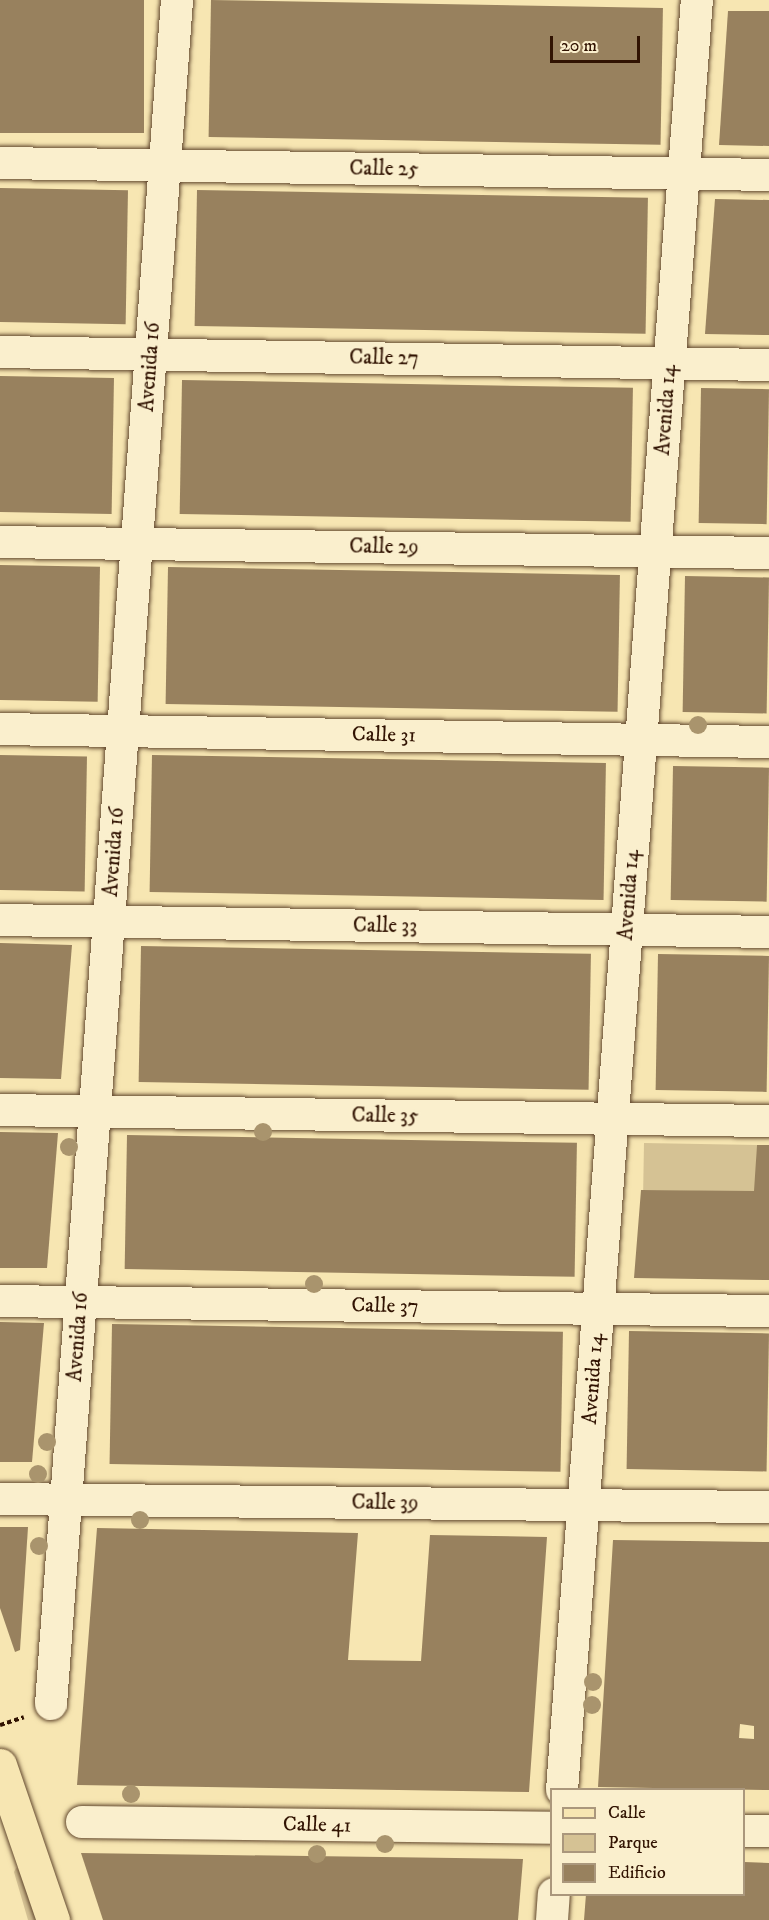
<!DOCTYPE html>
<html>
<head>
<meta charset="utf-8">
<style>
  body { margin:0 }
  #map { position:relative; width:769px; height:1920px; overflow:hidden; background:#f7e6b2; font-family:"IM FELL DW Pica",serif }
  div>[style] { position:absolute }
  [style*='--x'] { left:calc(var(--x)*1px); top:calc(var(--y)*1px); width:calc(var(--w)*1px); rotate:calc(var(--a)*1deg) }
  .green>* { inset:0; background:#d5c294; transform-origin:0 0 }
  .building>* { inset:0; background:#98815e; transform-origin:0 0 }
  .path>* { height:4px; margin-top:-2px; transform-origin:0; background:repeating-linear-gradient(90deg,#311302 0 4.5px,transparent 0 7.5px) }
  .roads { filter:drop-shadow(0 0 2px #62482e) drop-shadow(0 0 2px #62482e) }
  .minor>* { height:32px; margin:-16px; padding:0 16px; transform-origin:16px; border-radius:16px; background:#faefcd }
  .primary>* { height:33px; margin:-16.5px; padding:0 16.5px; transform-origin:16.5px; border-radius:16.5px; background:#f7e6b2 }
  .trees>* { width:18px; height:18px; margin:-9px; border-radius:50%; background:#a9946d }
  span { translate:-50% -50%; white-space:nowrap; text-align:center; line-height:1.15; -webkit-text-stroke:4.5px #faefcd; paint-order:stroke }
  .street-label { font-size:21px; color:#311302 }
  .legend { position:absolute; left:550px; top:1788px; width:195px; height:108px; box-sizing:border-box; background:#faefcd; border:2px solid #aa977c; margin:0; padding:8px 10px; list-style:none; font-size:18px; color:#311302 }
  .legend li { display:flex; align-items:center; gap:12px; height:30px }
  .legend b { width:30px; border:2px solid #aa977c }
  .scale { position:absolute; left:550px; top:36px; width:90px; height:27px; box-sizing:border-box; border:3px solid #311302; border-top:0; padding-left:8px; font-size:18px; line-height:21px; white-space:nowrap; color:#311302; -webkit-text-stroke:4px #faefcd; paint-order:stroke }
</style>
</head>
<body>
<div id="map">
  <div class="green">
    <i style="left:644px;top:1143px;width:113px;height:47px;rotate:1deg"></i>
    <i style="clip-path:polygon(16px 1868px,20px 1869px,38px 1920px,28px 1920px,14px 1872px)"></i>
  </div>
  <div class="building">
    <i style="left:0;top:0;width:144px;height:133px"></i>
    <i style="left:211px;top:0;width:452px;height:137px;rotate:1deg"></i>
    <i style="clip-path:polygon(728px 11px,769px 11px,769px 146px,719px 145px)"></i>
    <i style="left:0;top:188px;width:128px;height:134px;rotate:1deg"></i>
    <i style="left:197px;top:190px;width:451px;height:136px;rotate:1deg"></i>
    <i style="clip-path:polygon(715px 199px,769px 200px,769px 335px,705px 334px)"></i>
    <i style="left:0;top:376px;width:114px;height:136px;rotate:1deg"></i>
    <i style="left:182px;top:380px;width:451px;height:134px;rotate:1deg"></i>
    <i style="left:701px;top:388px;width:68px;height:135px;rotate:1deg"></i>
    <i style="left:0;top:565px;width:100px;height:135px;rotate:1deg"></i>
    <i style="left:168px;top:567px;width:452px;height:137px;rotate:1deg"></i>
    <i style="left:685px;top:576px;width:84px;height:136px;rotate:1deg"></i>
    <i style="left:0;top:755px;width:87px;height:135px;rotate:1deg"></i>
    <i style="left:152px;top:755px;width:454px;height:137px;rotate:1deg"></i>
    <i style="left:673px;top:766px;width:96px;height:134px;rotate:1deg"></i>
    <i style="clip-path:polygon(0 943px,72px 945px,61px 1079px,0 1078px)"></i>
    <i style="left:141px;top:946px;width:450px;height:136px;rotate:1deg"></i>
    <i style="left:658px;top:954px;width:111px;height:136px;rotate:1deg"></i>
    <i style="clip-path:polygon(0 1132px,58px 1133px,47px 1268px,0 1268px)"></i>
    <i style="left:127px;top:1135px;width:450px;height:134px;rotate:1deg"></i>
    <i style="clip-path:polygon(757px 1145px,769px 1145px,769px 1280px,634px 1278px,641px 1190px,754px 1191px)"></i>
    <i style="clip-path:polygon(0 1322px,44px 1323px,32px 1462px,0 1462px)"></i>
    <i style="left:112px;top:1324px;width:451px;height:140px;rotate:1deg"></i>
    <i style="left:629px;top:1331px;width:140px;height:138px;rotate:1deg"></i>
    <i style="clip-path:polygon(0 1527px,28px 1527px,20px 1650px,15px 1652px,0 1608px)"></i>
    <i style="clip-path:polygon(97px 1528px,358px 1533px,348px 1660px,421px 1661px,430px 1535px,547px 1537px,529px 1792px,77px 1785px)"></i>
    <i style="clip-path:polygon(evenodd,613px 1540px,769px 1542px,769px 1790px,598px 1787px,613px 1540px,740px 1724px,754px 1726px,754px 1739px,739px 1738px,740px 1724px)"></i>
    <i style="clip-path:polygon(81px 1853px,523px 1859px,518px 1920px,103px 1920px)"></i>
    <i style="clip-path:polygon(744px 1862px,769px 1863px,769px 1920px,584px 1920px,586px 1894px,744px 1894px)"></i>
  </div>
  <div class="path">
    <i style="--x:0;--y:1725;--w:25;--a:-18"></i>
  </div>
  <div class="roads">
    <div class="minor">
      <i style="--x:0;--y:163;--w:769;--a:0.89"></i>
      <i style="--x:0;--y:352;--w:769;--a:0.97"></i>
      <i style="--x:0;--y:542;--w:769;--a:0.82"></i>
      <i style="--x:0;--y:729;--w:769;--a:0.97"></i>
      <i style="--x:0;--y:920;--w:769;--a:0.89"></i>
      <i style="--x:0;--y:1110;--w:769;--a:0.82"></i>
      <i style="--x:0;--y:1301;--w:769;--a:0.75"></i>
      <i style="--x:0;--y:1499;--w:769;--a:0.6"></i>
      <i style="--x:51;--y:1704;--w:1709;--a:-85.77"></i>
      <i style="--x:562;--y:1790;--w:1795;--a:-85.69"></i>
      <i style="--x:82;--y:1822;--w:470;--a:0.7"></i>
      <i style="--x:744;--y:1831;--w:25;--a:0"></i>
      <i style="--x:552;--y:1920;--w:26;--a:-86"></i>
    </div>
    <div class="primary">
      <i style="--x:0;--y:1765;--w:164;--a:71.1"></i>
    </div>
  </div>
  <div class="trees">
    <i style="left:698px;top:725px"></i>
    <i style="left:263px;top:1132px"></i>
    <i style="left:69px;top:1147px"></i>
    <i style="left:314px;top:1284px"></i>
    <i style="left:47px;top:1442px"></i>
    <i style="left:38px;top:1474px"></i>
    <i style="left:140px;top:1520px"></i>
    <i style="left:39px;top:1546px"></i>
    <i style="left:593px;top:1682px"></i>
    <i style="left:592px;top:1705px"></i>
    <i style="left:131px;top:1794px"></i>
    <i style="left:385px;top:1844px"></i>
    <i style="left:317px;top:1854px"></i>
  </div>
  <div class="street-label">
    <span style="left:384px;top:169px;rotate:1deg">Calle 25</span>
    <span style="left:384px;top:358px;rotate:1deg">Calle 27</span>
    <span style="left:150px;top:367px;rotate:-86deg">Avenida 16</span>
    <span style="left:666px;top:410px;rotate:-86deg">Avenida 14</span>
    <span style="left:384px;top:547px;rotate:1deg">Calle 29</span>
    <span style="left:384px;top:735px;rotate:1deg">Calle 31</span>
    <span style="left:114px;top:852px;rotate:-86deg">Avenida 16</span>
    <span style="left:629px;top:895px;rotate:-86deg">Avenida 14</span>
    <span style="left:385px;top:926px;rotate:1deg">Calle 33</span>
    <span style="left:385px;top:1116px;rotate:1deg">Calle 35</span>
    <span style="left:385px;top:1306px;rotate:1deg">Calle 37</span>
    <span style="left:78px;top:1337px;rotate:-86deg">Avenida 16</span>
    <span style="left:593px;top:1379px;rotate:-86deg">Avenida 14</span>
    <span style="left:385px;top:1503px;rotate:1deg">Calle 39</span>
    <span style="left:317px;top:1825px;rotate:1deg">Calle 41</span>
  </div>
  <ul class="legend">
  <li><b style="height:8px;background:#f7e6b2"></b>Calle</li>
  <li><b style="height:16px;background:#d5c294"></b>Parque</li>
  <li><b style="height:16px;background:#98815e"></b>Edificio</li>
  </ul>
  <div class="scale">20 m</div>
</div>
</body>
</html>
